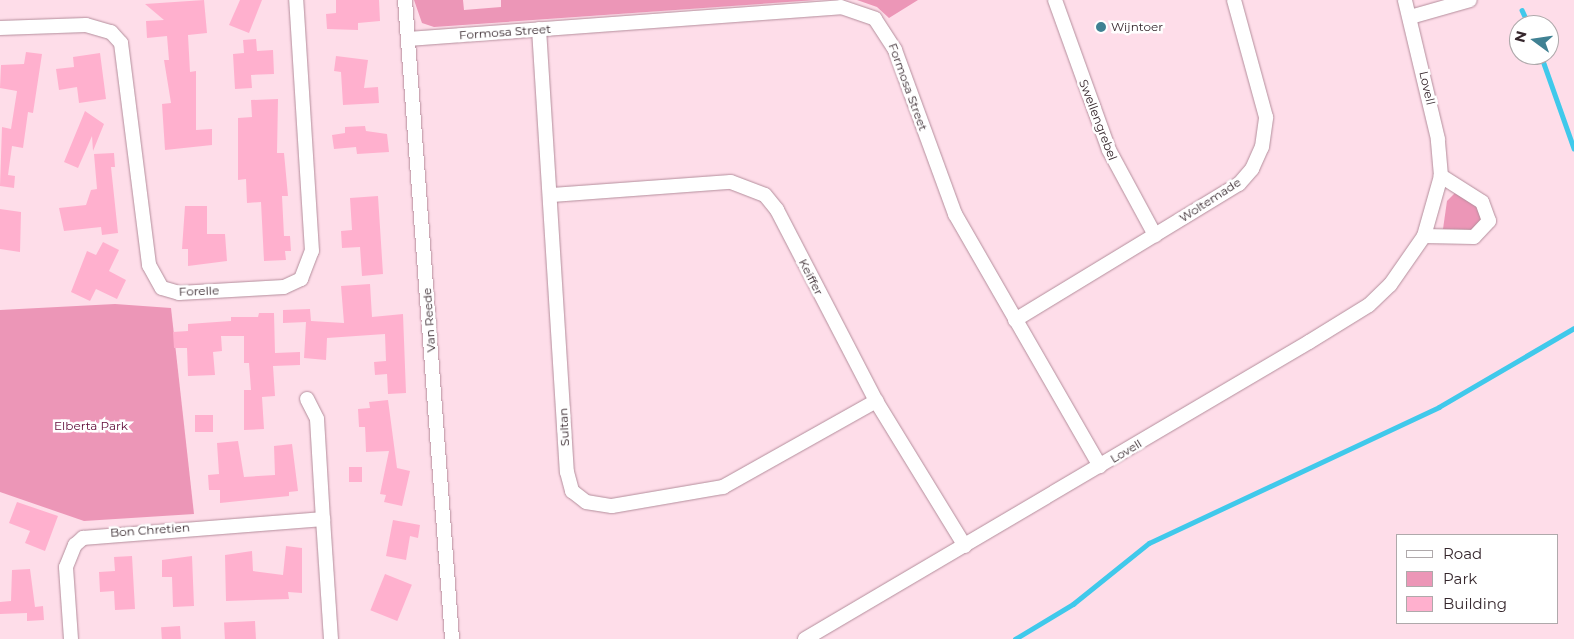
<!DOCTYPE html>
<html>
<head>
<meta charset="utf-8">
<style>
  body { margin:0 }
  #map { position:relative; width:1574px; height:639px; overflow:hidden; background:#fedde9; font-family:Montserrat,sans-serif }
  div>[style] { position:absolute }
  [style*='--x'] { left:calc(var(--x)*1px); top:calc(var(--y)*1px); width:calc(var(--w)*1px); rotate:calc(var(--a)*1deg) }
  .green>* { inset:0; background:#ec96b7 }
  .stream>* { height:4.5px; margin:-2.25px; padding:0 2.25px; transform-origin:2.25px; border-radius:2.25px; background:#40c9eb }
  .building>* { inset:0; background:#ffb0ce; transform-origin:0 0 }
  .roads { filter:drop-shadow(0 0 1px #b48e9c) drop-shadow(0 0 1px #b48e9c) }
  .street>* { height:14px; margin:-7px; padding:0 7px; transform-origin:7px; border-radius:7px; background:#fff }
  .dots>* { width:14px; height:14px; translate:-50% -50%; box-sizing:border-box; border:2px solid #fff; border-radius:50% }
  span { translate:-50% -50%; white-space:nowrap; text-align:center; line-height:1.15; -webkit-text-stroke:5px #fff; paint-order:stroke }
  .poi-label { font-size:12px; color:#36272d }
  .left { translate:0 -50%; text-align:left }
  .street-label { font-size:12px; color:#36272d }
  .park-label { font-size:12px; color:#5f0936 }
  .legend { position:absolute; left:1396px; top:534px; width:162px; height:90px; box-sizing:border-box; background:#fff; border:1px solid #afa9ab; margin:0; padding:6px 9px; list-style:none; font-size:15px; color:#36272d }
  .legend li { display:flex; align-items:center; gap:10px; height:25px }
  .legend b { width:25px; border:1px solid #afa9ab }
  .north { position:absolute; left:1509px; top:15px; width:50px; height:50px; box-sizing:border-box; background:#fff; border:1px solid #afa9ab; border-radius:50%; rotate:284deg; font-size:14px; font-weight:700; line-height:20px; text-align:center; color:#36272d }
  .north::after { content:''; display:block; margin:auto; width:18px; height:22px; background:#408193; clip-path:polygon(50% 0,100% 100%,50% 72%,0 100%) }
</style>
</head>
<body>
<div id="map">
  <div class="green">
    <i style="clip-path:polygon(414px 0,463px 0,464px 10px,501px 7px,501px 0,816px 0,434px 27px,422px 23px)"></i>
    <i style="clip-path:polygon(857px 0,918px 0,889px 18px,877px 7px)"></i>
    <i style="clip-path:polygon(1456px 192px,1481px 208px,1485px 216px,1478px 230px,1443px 229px,1447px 201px)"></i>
    <i style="clip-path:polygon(115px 304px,171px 308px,194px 514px,84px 521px,0 492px,0 310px)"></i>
  </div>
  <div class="stream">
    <i style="--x:1522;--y:10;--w:17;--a:65"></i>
    <i style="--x:1541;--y:55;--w:99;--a:70.5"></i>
    <i style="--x:1015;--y:639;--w:68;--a:-31.1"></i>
    <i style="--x:1073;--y:604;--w:97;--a:-38.8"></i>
    <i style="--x:1149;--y:543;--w:320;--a:-25.1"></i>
    <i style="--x:1439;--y:407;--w:156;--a:-30.3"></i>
  </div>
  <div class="building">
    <i style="clip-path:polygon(204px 0,207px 33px,188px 35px,190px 72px,196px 71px,196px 130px,212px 129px,212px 145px,165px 150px,162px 104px,171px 103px,164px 60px,169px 60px,167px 36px,147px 38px,146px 21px,164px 20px,145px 4px)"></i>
    <i style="clip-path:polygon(240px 0,262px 0,249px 33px,229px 25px)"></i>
    <i style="clip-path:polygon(336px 0,379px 0,380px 21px,358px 23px,358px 30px,327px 29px,326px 14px,336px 13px)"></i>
    <i style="clip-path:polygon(256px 39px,257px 51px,273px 50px,274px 74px,251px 75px,252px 88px,235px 89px,233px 54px,244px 53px,243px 40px)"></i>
    <i style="clip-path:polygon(26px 52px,42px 54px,33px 113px,28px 112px,23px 148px,12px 146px,8px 175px,15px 176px,14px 188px,0 186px,2px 127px,11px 129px,17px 91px,0 88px,1px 65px,24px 64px)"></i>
    <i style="clip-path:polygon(100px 53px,106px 99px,79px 103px,77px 87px,59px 90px,56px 69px,74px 67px,73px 57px)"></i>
    <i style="clip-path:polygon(336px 56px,368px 60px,364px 88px,378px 87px,379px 103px,343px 105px,341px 72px,334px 71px)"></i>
    <i style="clip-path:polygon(278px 99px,277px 153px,284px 153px,288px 196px,282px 196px,284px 236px,290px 236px,291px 251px,285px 251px,286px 260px,264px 261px,261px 202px,247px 203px,246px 179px,238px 180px,238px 118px,252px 117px,251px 100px)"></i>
    <i style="clip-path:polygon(85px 111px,104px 124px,93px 151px,92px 136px,78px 168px,64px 162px)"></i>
    <i style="clip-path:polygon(365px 126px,366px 131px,387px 134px,389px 152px,357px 154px,356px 147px,334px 149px,332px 135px,345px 133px,345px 127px)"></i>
    <i style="clip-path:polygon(114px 153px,115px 167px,111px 167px,118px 233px,102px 235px,101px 227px,64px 231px,59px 208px,86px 205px,91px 190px,97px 189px,94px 154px)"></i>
    <i style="clip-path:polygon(378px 196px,383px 274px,362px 276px,360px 247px,342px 248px,341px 231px,352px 230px,350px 198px)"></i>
    <i style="clip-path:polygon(185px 206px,207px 206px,207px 234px,225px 234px,227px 261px,188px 266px,188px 249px,182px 249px)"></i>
    <i style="clip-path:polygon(0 209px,21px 212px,20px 252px,0 249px)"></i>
    <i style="clip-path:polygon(103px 242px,119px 250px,109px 271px,126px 280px,117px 299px,96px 289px,90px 301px,71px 292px,87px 251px,96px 255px)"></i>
    <i style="clip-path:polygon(370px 284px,372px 317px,403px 314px,406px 393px,388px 394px,387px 374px,375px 375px,374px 362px,386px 361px,385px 334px,327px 338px,326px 360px,304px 358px,306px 322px,283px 323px,283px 310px,310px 309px,311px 321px,344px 323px,341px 286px)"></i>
    <i style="clip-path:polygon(259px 313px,274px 313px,275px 353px,300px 352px,300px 365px,273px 366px,275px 396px,262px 397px,264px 429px,244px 430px,244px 390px,251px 390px,249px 363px,244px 363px,244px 336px,221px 336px,222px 351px,213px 352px,215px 375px,188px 376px,187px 348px,174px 348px,173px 332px,188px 331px,188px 324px,231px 321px,231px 317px,258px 317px)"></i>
    <i style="clip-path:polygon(388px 400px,397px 468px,410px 471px,402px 506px,384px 502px,386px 495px,380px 494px,389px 451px,366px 452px,365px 427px,359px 427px,358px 409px,370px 408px,369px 402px)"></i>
    <i style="left:213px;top:415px;width:17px;height:18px;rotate:90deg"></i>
    <i style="clip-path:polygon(238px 441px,244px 477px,275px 475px,274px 446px,292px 444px,298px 491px,289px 492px,289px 496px,220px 503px,220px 490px,209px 490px,208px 475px,219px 474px,217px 443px)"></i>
    <i style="left:349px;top:467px;width:13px;height:15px"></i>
    <i style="clip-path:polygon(17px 502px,58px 516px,45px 551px,25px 543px,30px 531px,9px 523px)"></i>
    <i style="clip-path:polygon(393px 520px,420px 525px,418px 538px,410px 536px,406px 560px,386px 556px)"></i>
    <i style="clip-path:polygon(286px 546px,302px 548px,302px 593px,288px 592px,289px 599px,226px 601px,225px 555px,252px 551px,253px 571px,283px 575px)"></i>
    <i style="clip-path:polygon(132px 556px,135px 609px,115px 610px,114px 591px,100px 592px,99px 572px,115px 571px,114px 557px)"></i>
    <i style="clip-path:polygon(192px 556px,194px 606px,173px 607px,172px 577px,162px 577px,162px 560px)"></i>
    <i style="clip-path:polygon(30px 569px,35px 607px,43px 606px,44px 620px,27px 621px,27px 613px,0 614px,0 602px,11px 601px,12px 570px)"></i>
    <i style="left:385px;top:574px;width:29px;height:39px;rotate:22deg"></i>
    <i style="left:255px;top:621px;width:18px;height:31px;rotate:87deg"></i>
    <i style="left:180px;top:626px;width:13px;height:19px;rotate:86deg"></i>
  </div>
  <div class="roads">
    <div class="street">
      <i style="--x:405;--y:0;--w:641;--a:85.79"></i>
      <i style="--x:1055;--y:0;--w:159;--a:70.2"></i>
      <i style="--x:1109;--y:150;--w:97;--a:61.6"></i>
      <i style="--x:1410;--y:17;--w:62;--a:-15.8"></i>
      <i style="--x:0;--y:28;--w:86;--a:-2"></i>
      <i style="--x:86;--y:25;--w:26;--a:16"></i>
      <i style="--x:111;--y:32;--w:15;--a:48"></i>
      <i style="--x:121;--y:43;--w:224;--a:82.8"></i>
      <i style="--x:149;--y:265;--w:26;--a:61"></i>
      <i style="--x:162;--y:288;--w:18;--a:16"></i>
      <i style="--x:179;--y:293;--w:105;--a:-3.3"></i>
      <i style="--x:284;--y:287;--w:19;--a:-25"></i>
      <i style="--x:301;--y:279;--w:30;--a:-69"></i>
      <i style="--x:312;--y:251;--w:252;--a:-93.6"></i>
      <i style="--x:539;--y:29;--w:444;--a:86.4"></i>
      <i style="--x:567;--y:472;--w:20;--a:75"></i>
      <i style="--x:572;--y:491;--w:18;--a:38"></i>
      <i style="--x:586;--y:502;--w:26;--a:9"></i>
      <i style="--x:612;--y:506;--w:113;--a:-9.7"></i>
      <i style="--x:723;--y:487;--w:176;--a:-29.3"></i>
      <i style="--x:408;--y:39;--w:434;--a:-4.2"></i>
      <i style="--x:841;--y:7;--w:36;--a:19"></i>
      <i style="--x:875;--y:19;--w:37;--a:57"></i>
      <i style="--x:895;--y:50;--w:175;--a:69.9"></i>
      <i style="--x:955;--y:214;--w:291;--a:60.1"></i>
      <i style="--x:552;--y:195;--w:179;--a:-4.2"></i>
      <i style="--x:731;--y:182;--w:36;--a:21"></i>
      <i style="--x:765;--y:195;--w:19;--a:51"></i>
      <i style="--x:777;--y:210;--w:215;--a:62.6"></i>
      <i style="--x:876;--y:401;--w:170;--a:58.5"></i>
      <i style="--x:1424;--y:236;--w:50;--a:1.1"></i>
      <i style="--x:1474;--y:237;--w:22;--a:-47"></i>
      <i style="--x:1489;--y:221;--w:20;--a:-110"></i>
      <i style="--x:1482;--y:202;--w:49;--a:-147.6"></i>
      <i style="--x:1015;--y:320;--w:262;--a:-31.3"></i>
      <i style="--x:1239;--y:184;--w:20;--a:-49"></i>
      <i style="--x:1252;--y:169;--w:24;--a:-66"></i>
      <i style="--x:1262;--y:147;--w:30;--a:-82"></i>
      <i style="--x:1266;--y:117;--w:121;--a:-105.3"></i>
      <i style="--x:307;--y:399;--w:22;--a:63"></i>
      <i style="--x:317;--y:419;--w:100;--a:86.6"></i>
      <i style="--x:71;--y:639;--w:72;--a:-94"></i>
      <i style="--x:66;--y:567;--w:24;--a:-68"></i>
      <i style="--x:75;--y:545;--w:11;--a:-41"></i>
      <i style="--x:83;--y:538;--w:241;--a:-4.5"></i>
      <i style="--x:323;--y:519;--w:120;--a:86.2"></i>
      <i style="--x:805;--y:639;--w:585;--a:-30.51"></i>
      <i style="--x:1309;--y:342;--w:70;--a:-31.7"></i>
      <i style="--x:1369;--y:305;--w:29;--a:-44"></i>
      <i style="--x:1390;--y:285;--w:60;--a:-55.2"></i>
      <i style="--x:1424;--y:236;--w:62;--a:-74.2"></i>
      <i style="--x:1441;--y:176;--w:37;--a:-95"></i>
      <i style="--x:1438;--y:139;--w:143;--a:-103.4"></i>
    </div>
  </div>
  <div class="dots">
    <i style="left:1101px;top:27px;background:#408193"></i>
  </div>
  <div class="poi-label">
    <span class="left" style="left:1111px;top:27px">Wijntoer</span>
  </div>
  <div class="street-label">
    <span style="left:505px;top:32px;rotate:-4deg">Formosa Street</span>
    <span style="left:908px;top:87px;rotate:70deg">Formosa Street</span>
    <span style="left:1427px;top:88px;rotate:77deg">Lovell</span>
    <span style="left:1098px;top:120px;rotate:69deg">Swellengrebel</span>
    <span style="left:1210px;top:200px;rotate:-33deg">Woltemade</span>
    <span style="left:811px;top:277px;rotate:63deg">Keiffer</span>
    <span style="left:199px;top:291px;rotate:-2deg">Forelle</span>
    <span style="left:429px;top:320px;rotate:-94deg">Van Reede</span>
    <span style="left:564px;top:427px;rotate:-93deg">Sultan</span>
    <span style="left:1126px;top:451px;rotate:-31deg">Lovell</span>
    <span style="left:150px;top:530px;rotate:-4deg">Bon Chretien</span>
  </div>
  <div class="park-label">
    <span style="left:91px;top:426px">Elberta Park</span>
  </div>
  <ul class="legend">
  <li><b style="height:6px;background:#fff"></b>Road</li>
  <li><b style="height:14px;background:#ec96b7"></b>Park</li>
  <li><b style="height:14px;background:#ffb0ce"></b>Building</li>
  </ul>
  <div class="north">N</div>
</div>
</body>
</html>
